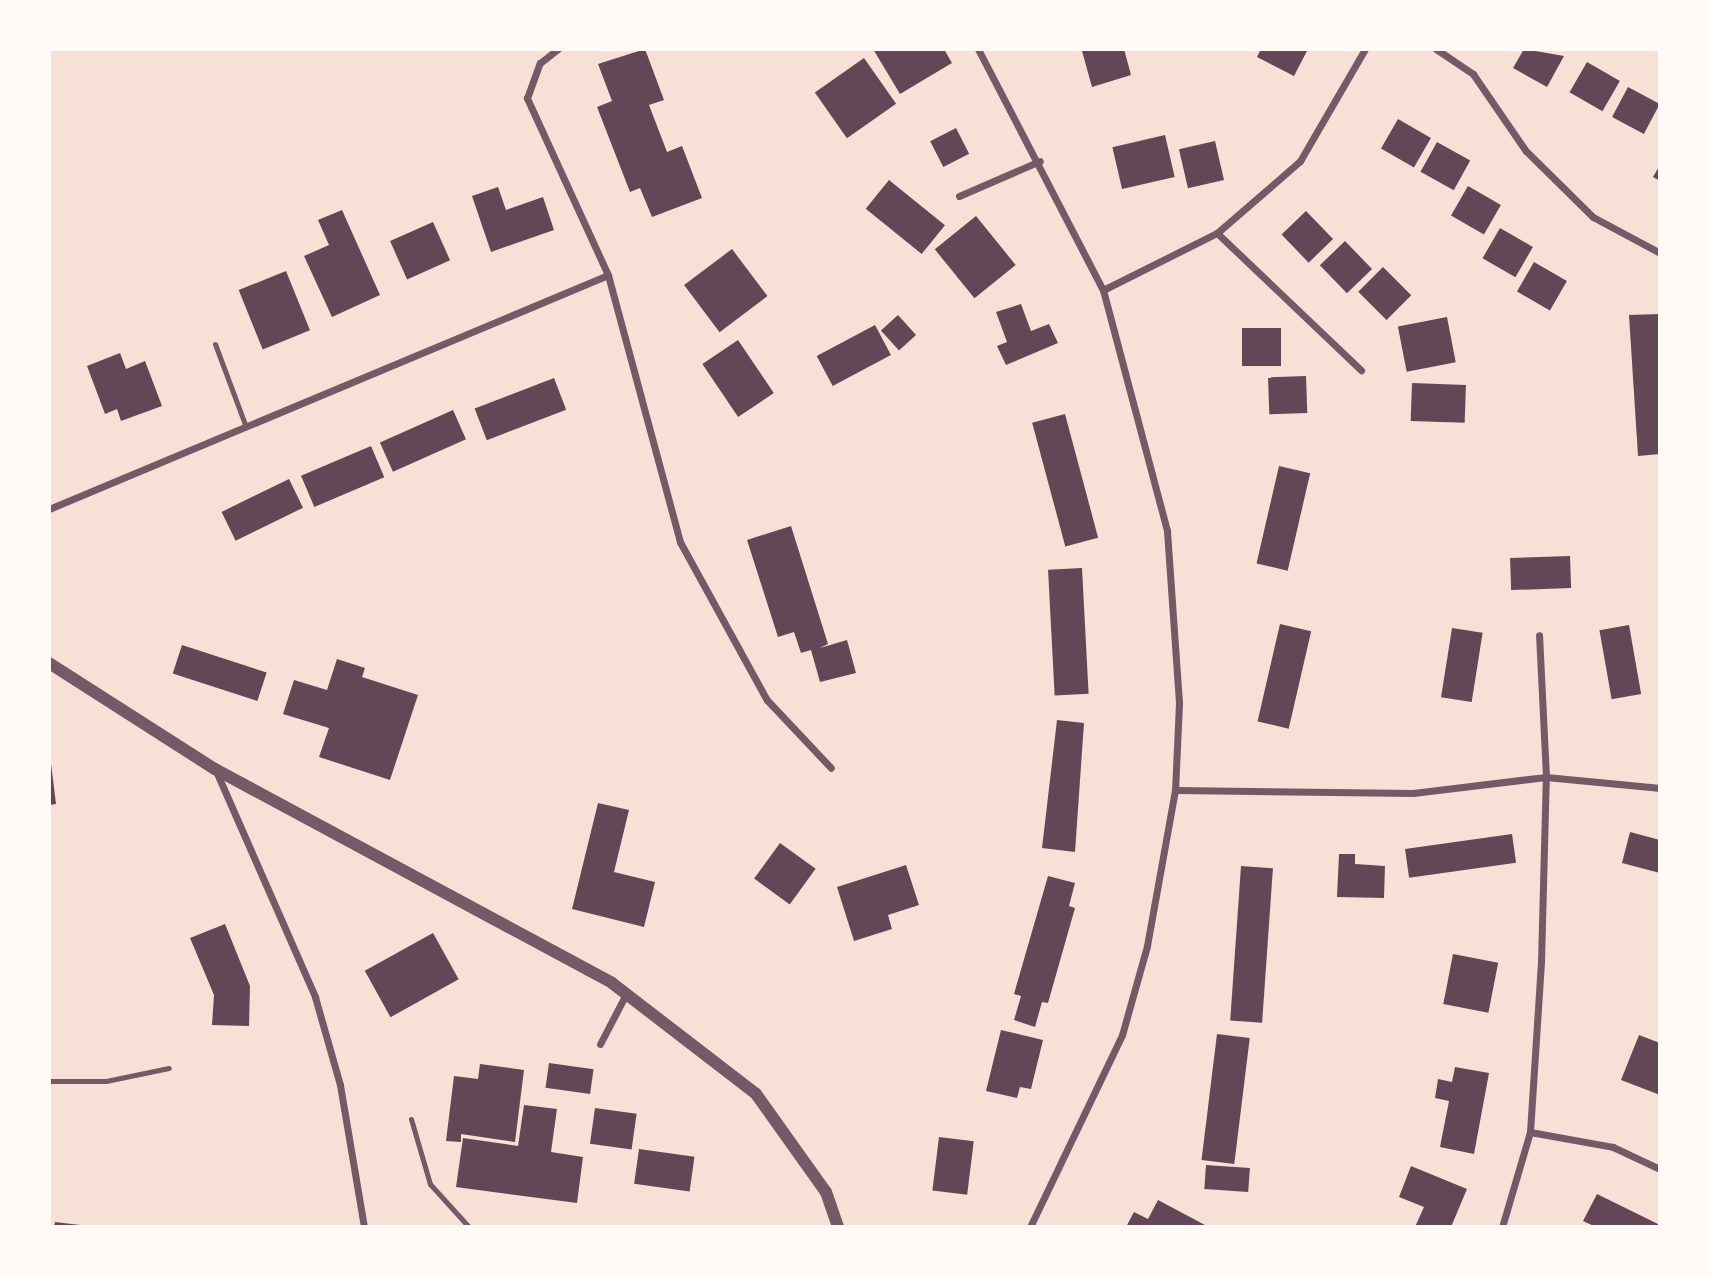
<!DOCTYPE html>
<html>
<head>
<meta charset="utf-8">
<style>
  body { margin:0 }
  #map { position:relative; width:1709px; height:1276px; overflow:hidden; background:#f7e1d7; font-family:Lora,serif }
  div>[style] { position:absolute }
  [style*='--x'] { left:calc(var(--x)*1px); top:calc(var(--y)*1px); width:calc(var(--w)*1px); rotate:calc(var(--a)*1deg) }
  .building>* { inset:0; background:#644757; transform-origin:0 0 }
  .service>* { height:5px; margin:-2.5px; padding:0 2.5px; transform-origin:2.5px; border-radius:2.5px; background:#755966 }
  .minor>* { height:7px; margin:-3.5px; padding:0 3.5px; transform-origin:3.5px; border-radius:3.5px; background:#755966 }
  .tertiary>* { height:12px; margin:-6px; padding:0 6px; transform-origin:6px; border-radius:6px; background:#755966 }
  span { translate:-50% -50%; white-space:nowrap; text-align:center; line-height:1.15; -webkit-text-stroke:7px #fffaf5; paint-order:stroke }
  .frame { position:absolute; inset:0; border:51px solid #fffaf5; pointer-events:none }
</style>
</head>
<body>
<div id="map">
  <div class="building">
    <i style="clip-path:polygon(645px 49px,664px 100px,649px 105px,667px 152px,682px 146px,702px 198px,652px 217px,640px 188px,630px 192px,597px 107px,612px 101px,598px 64px)"></i>
    <i style="clip-path:polygon(873px 49px,944px 49px,952px 63px,900px 94px)"></i>
    <i style="clip-path:polygon(1072px 49px,1124px 49px,1131px 75px,1092px 87px,1082px 51px)"></i>
    <i style="clip-path:polygon(1261px 49px,1308px 49px,1294px 76px,1257px 57px)"></i>
    <i style="clip-path:polygon(1524px 49px,1564px 56px,1547px 87px,1513px 68px)"></i>
    <i style="left:864px;top:58px;width:56px;height:60px;rotate:55deg"></i>
    <i style="left:1587px;top:62px;width:38px;height:35px;rotate:30deg"></i>
    <i style="left:1628px;top:87px;width:36px;height:34px;rotate:28deg"></i>
    <i style="left:1398px;top:119px;width:38px;height:34px;rotate:30deg"></i>
    <i style="left:956px;top:128px;width:29px;height:29px;rotate:63deg"></i>
    <i style="left:1165px;top:135px;width:43px;height:54px;rotate:77deg"></i>
    <i style="left:1215px;top:141px;width:40px;height:37px;rotate:77deg"></i>
    <i style="left:1437px;top:142px;width:38px;height:34px;rotate:29deg"></i>
    <i style="clip-path:polygon(1660px 165px,1660px 181px,1653px 177px)"></i>
    <i style="left:889px;top:180px;width:72px;height:37px;rotate:39deg"></i>
    <i style="left:1468px;top:186px;width:38px;height:34px;rotate:30deg"></i>
    <i style="clip-path:polygon(498px 187px,506px 210px,543px 197px,554px 230px,491px 252px,472px 196px)"></i>
    <i style="clip-path:polygon(342px 210px,380px 295px,332px 317px,304px 256px,329px 245px,318px 220px)"></i>
    <i style="left:1306px;top:211px;width:39px;height:34px;rotate:46deg"></i>
    <i style="left:976px;top:216px;width:63px;height:53px;rotate:51deg"></i>
    <i style="left:433px;top:222px;width:42px;height:47px;rotate:66deg"></i>
    <i style="left:1500px;top:228px;width:38px;height:35px;rotate:30deg"></i>
    <i style="left:1345px;top:241px;width:39px;height:35px;rotate:46deg"></i>
    <i style="left:732px;top:249px;width:59px;height:60px;rotate:53deg"></i>
    <i style="left:1534px;top:262px;width:38px;height:34px;rotate:30deg"></i>
    <i style="left:1383px;top:267px;width:40px;height:35px;rotate:45deg"></i>
    <i style="left:286px;top:271px;width:64px;height:51px;rotate:68deg"></i>
    <i style="clip-path:polygon(1021px 304px,1031px 331px,1049px 324px,1058px 343px,1006px 365px,997px 346px,1007px 342px,996px 312px)"></i>
    <i style="clip-path:polygon(1660px 314px,1660px 454px,1638px 456px,1629px 315px)"></i>
    <i style="left:898px;top:315px;width:27px;height:23px;rotate:48deg"></i>
    <i style="left:1447px;top:317px;width:46px;height:50px;rotate:79deg"></i>
    <i style="left:875px;top:325px;width:34px;height:66px;rotate:62deg"></i>
    <i style="left:1281px;top:328px;width:38px;height:39px;rotate:90deg"></i>
    <i style="left:738px;top:340px;width:64px;height:43px;rotate:56deg"></i>
    <i style="clip-path:polygon(120px 353px,126px 369px,145px 361px,162px 406px,121px 421px,117px 409px,105px 414px,87px 366px)"></i>
    <i style="left:1306px;top:376px;width:37px;height:38px;rotate:88deg"></i>
    <i style="left:554px;top:378px;width:34px;height:85px;rotate:69deg"></i>
    <i style="left:1412px;top:383px;width:54px;height:38px;rotate:2deg"></i>
    <i style="left:453px;top:410px;width:32px;height:80px;rotate:66deg"></i>
    <i style="left:1065px;top:414px;width:128px;height:34px;rotate:75deg"></i>
    <i style="left:371px;top:446px;width:34px;height:76px;rotate:67deg"></i>
    <i style="left:1279px;top:466px;width:32px;height:100px;rotate:13deg"></i>
    <i style="left:289px;top:479px;width:32px;height:75px;rotate:64deg"></i>
    <i style="clip-path:polygon(791px 526px,828px 644px,820px 648px,847px 640px,856px 673px,820px 682px,811px 650px,801px 653px,794px 632px,778px 637px,747px 540px)"></i>
    <i style="left:1570px;top:556px;width:32px;height:60px;rotate:88deg"></i>
    <i style="left:1082px;top:568px;width:126px;height:34px;rotate:87deg"></i>
    <i style="left:1280px;top:624px;width:32px;height:100px;rotate:13deg"></i>
    <i style="left:1629px;top:625px;width:70px;height:30px;rotate:80deg"></i>
    <i style="left:1452px;top:628px;width:31px;height:70px;rotate:9deg"></i>
    <i style="left:182px;top:645px;width:89px;height:30px;rotate:18deg"></i>
    <i style="clip-path:polygon(337px 659px,365px 668px,362px 677px,418px 695px,390px 780px,319px 757px,329px 728px,283px 714px,294px 680px,327px 690px)"></i>
    <i style="clip-path:polygon(1057px 720px,1084px 723px,1075px 852px,1042px 848px)"></i>
    <i style="clip-path:polygon(49px 747px,56px 804px,49px 805px)"></i>
    <i style="clip-path:polygon(598px 803px,629px 810px,614px 872px,655px 882px,644px 927px,572px 909px)"></i>
    <i style="clip-path:polygon(1630px 832px,1660px 840px,1660px 873px,1622px 863px)"></i>
    <i style="left:1512px;top:834px;width:29px;height:108px;rotate:82deg"></i>
    <i style="left:780px;top:843px;width:44px;height:44px;rotate:36deg"></i>
    <i style="clip-path:polygon(1339px 854px,1355px 854px,1355px 864px,1385px 866px,1384px 898px,1337px 897px)"></i>
    <i style="clip-path:polygon(906px 865px,919px 905px,888px 915px,892px 929px,854px 941px,837px 887px)"></i>
    <i style="left:1241px;top:866px;width:32px;height:155px;rotate:4deg"></i>
    <i style="clip-path:polygon(1048px 876px,1075px 883px,1069px 906px,1075px 908px,1048px 1003px,1042px 1002px,1035px 1027px,1014px 1020px,1021px 996px,1014px 994px)"></i>
    <i style="clip-path:polygon(225px 924px,250px 986px,249px 1026px,212px 1025px,214px 995px,190px 938px)"></i>
    <i style="left:433px;top:933px;width:53px;height:78px;rotate:61deg"></i>
    <i style="left:1453px;top:954px;width:46px;height:51px;rotate:11deg"></i>
    <i style="clip-path:polygon(1001px 1030px,1043px 1040px,1031px 1089px,1020px 1087px,1017px 1098px,986px 1091px)"></i>
    <i style="left:1217px;top:1034px;width:33px;height:127px;rotate:7deg"></i>
    <i style="clip-path:polygon(1639px 1035px,1660px 1043px,1660px 1095px,1621px 1080px)"></i>
    <i style="left:549px;top:1063px;width:45px;height:25px;rotate:8deg"></i>
    <i style="clip-path:polygon(480px 1064px,524px 1070px,515px 1142px,461px 1134px,461px 1142px,446px 1141px,454px 1076px,478px 1079px)"></i>
    <i style="clip-path:polygon(1455px 1067px,1489px 1073px,1474px 1154px,1440px 1147px,1449px 1101px,1435px 1098px,1438px 1079px,1452px 1082px)"></i>
    <i style="clip-path:polygon(524px 1105px,557px 1109px,551px 1152px,583px 1157px,577px 1203px,456px 1187px,463px 1138px,518px 1146px)"></i>
    <i style="left:595px;top:1108px;width:42px;height:36px;rotate:8deg"></i>
    <i style="left:939px;top:1137px;width:35px;height:54px;rotate:7deg"></i>
    <i style="left:639px;top:1149px;width:56px;height:35px;rotate:8deg"></i>
    <i style="left:1206px;top:1165px;width:44px;height:24px;rotate:4deg"></i>
    <i style="clip-path:polygon(1411px 1166px,1467px 1189px,1451px 1227px,1415px 1227px,1424px 1207px,1399px 1197px)"></i>
    <i style="clip-path:polygon(1597px 1194px,1660px 1225px,1660px 1227px,1596px 1227px,1583px 1221px)"></i>
    <i style="clip-path:polygon(1158px 1200px,1205px 1225px,1204px 1227px,1126px 1227px,1134px 1212px,1148px 1219px)"></i>
    <i style="clip-path:polygon(55px 1222px,80px 1225px,80px 1227px,54px 1227px)"></i>
  </div>
  <div class="service">
    <i style="--x:215;--y:344;--w:89;--a:69.5"></i>
    <i style="--x:49;--y:1081;--w:57;--a:0"></i>
    <i style="--x:106;--y:1081;--w:64;--a:-11.7"></i>
    <i style="--x:411;--y:1119;--w:68;--a:73.7"></i>
    <i style="--x:430;--y:1184;--w:58;--a:47.8"></i>
  </div>
  <div class="minor">
    <i style="--x:978;--y:49;--w:271;--a:62.6"></i>
    <i style="--x:1103;--y:290;--w:249;--a:75.1"></i>
    <i style="--x:1167;--y:531;--w:172;--a:86"></i>
    <i style="--x:1179;--y:703;--w:87;--a:92.6"></i>
    <i style="--x:1175;--y:790;--w:158;--a:100.2"></i>
    <i style="--x:1147;--y:946;--w:92;--a:105.7"></i>
    <i style="--x:1122;--y:1035;--w:213;--a:115.6"></i>
    <i style="--x:1436;--y:49;--w:45;--a:34"></i>
    <i style="--x:1473;--y:74;--w:93;--a:55.5"></i>
    <i style="--x:1526;--y:151;--w:94;--a:44.6"></i>
    <i style="--x:1593;--y:217;--w:76;--a:28.2"></i>
    <i style="--x:959;--y:196;--w:88;--a:-23.4"></i>
    <i style="--x:1217;--y:233;--w:199;--a:43.6"></i>
    <i style="--x:608;--y:275;--w:277;--a:74.9"></i>
    <i style="--x:680;--y:542;--w:180;--a:61.2"></i>
    <i style="--x:767;--y:700;--w:93;--a:46.7"></i>
    <i style="--x:1103;--y:290;--w:127;--a:-26.6"></i>
    <i style="--x:1217;--y:233;--w:110;--a:-40.9"></i>
    <i style="--x:1300;--y:161;--w:129;--a:-59.9"></i>
    <i style="--x:49;--y:509;--w:606;--a:-22.71"></i>
    <i style="--x:608;--y:275;--w:195;--a:-114.6"></i>
    <i style="--x:527;--y:98;--w:37;--a:-70"></i>
    <i style="--x:540;--y:63;--w:23;--a:-38"></i>
    <i style="--x:216;--y:771;--w:247;--a:66.3"></i>
    <i style="--x:315;--y:997;--w:91;--a:74.1"></i>
    <i style="--x:340;--y:1085;--w:144;--a:80.4"></i>
    <i style="--x:1175;--y:790;--w:238;--a:0.7"></i>
    <i style="--x:1413;--y:793;--w:134;--a:-6.9"></i>
    <i style="--x:1546;--y:777;--w:115;--a:5.5"></i>
    <i style="--x:600;--y:1044;--w:56;--a:-62.5"></i>
    <i style="--x:1530;--y:1132;--w:84;--a:10.2"></i>
    <i style="--x:1613;--y:1147;--w:52;--a:25.1"></i>
    <i style="--x:1502;--y:1227;--w:99;--a:-73.6"></i>
    <i style="--x:1530;--y:1132;--w:170;--a:-86.3"></i>
    <i style="--x:1541;--y:962;--w:185;--a:-88.5"></i>
    <i style="--x:1546;--y:777;--w:142;--a:-92.8"></i>
  </div>
  <div class="tertiary">
    <i style="--x:49;--y:663;--w:197;--a:32.6"></i>
    <i style="--x:215;--y:769;--w:451;--a:28.3"></i>
    <i style="--x:612;--y:983;--w:182;--a:37.6"></i>
    <i style="--x:756;--y:1094;--w:120;--a:54.5"></i>
    <i style="--x:826;--y:1192;--w:37;--a:71"></i>
  </div>
  <div class="frame"></div>
</div>
</body>
</html>
